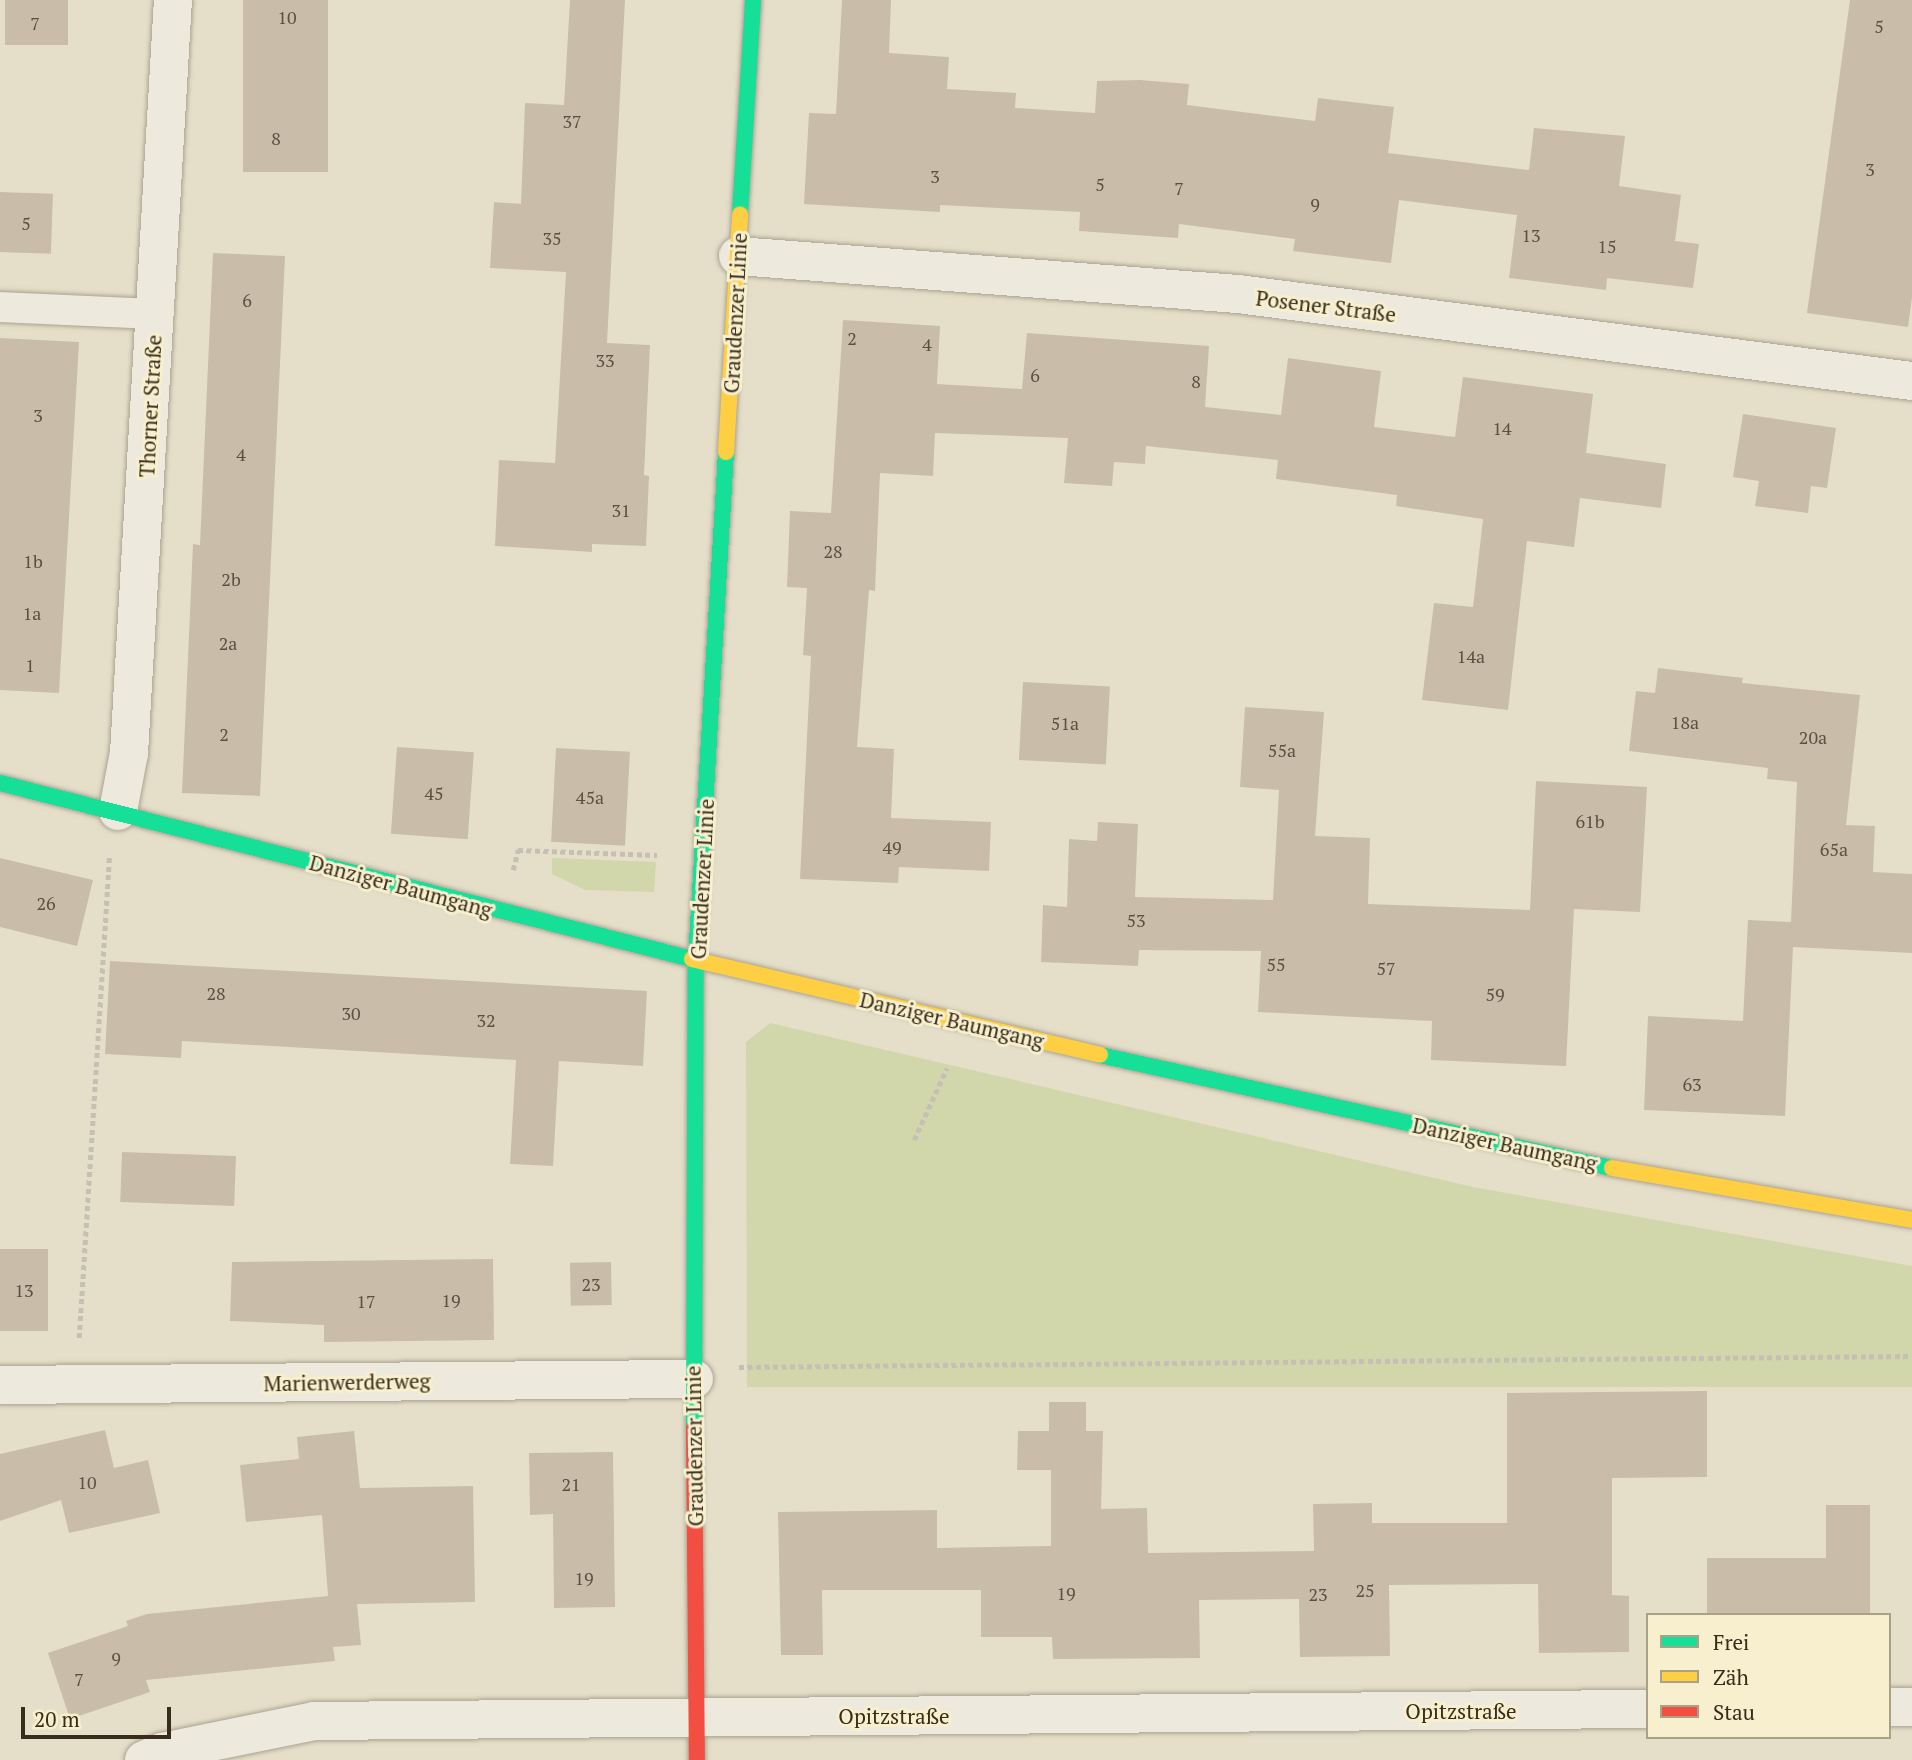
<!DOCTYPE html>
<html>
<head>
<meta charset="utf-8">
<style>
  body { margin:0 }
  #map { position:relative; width:1912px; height:1760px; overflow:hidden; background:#e5dfc9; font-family:"PT Serif",serif }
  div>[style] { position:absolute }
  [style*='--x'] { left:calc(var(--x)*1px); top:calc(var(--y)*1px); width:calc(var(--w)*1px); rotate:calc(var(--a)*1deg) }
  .green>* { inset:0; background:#d2d6ab }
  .building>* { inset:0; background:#c9bdaa; transform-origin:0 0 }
  .path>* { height:4.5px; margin-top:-2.25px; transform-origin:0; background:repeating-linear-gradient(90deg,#c5c0b3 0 5px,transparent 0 8.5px) }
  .roads { filter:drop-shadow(0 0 2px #aaa393) drop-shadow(0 0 2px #aaa393) }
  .lane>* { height:30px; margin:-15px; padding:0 15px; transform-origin:15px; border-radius:15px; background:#ede9dc }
  .street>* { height:38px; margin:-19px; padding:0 19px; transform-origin:19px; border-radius:19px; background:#ede9dc }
  .fast>* { height:16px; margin:-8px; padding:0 8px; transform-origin:8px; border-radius:8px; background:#16e098 }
  .slow>* { height:16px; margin:-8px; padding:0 8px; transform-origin:8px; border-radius:8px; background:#ffcf43 }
  .jam>* { height:16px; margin:-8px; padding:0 8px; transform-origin:8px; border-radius:8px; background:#f24e42 }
  span { translate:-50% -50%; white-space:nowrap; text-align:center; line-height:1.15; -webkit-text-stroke:6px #f7efce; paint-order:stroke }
  .number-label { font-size:18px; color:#5c503f }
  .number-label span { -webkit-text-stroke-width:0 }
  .street-label { font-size:21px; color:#382c1b }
  .legend { position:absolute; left:1646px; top:1613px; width:245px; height:126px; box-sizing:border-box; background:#f7efce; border:2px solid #aba186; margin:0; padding:9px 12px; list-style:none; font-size:21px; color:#382c1b }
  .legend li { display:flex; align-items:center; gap:14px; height:35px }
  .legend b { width:35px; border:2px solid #aba186 }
  .scale { position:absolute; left:21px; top:1707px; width:150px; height:32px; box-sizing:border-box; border:4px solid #382c1b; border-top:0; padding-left:9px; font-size:21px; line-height:24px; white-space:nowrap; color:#382c1b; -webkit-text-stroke:5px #f7efce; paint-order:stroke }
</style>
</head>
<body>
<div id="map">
  <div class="green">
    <i style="clip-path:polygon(552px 858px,656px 862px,654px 892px,585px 890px,552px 874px)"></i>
    <i style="clip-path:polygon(770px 1023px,1473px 1187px,1912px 1266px,1912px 1387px,747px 1387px,746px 1042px)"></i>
  </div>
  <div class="building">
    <i style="left:5px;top:0;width:63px;height:45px"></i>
    <i style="left:243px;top:0;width:85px;height:172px"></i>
    <i style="clip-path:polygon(570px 0,625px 0,607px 343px,650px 345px,644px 475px,649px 476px,646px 546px,592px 544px,592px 552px,495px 546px,499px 460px,555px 463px,566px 272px,490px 268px,494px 202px,521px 204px,525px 103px,564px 105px)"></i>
    <i style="clip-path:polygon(842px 0,891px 0,889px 53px,949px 57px,947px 89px,1016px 93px,1015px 108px,1095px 113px,1097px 81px,1140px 80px,1189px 84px,1187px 105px,1315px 121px,1318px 98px,1394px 107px,1388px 153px,1529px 170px,1534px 128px,1625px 136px,1619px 186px,1681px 195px,1675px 241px,1699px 244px,1693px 288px,1607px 278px,1606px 290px,1509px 278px,1517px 215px,1399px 200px,1391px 263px,1293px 251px,1295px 239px,1179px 224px,1178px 238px,1079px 231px,1080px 212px,940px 205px,940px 212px,804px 204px,809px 113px,836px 114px)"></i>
    <i style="clip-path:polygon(1850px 0,1912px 0,1912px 297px,1908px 327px,1807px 313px)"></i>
    <i style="left:0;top:192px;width:53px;height:60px;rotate:2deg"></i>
    <i style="clip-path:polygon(213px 253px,285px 256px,260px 796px,182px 793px,193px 544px,200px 545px)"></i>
    <i style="clip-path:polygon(843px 320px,940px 326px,937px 384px,1022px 389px,1027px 333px,1209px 346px,1205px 407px,1281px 415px,1288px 358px,1381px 371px,1374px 427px,1455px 437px,1463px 377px,1593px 394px,1586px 453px,1666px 464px,1661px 508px,1580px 498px,1574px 547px,1527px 541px,1508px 710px,1422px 700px,1434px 603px,1473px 607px,1483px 519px,1396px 506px,1397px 495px,1276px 479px,1278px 460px,1146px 446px,1145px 464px,1114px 462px,1112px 486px,1064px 483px,1068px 438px,935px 433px,933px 476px,880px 473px,875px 591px,869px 590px,857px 747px,894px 749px,891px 818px,991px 822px,989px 871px,899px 867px,898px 883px,800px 879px,811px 656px,803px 655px,807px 588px,787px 587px,790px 511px,831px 513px)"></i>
    <i style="clip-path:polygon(0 338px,79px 342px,59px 693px,0 690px)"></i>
    <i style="clip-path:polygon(1743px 414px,1836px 428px,1827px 488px,1811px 486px,1808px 513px,1755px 506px,1759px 481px,1733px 477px)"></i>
    <i style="clip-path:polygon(1658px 668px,1743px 678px,1742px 683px,1860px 695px,1846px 825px,1875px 826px,1873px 872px,1912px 874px,1912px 953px,1793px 947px,1785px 1116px,1644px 1110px,1648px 1016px,1743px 1021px,1748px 920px,1791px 922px,1797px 782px,1767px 779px,1768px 768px,1629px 751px,1636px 691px,1655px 693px)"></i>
    <i style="left:1023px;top:682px;width:87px;height:78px;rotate:3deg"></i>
    <i style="clip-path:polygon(1245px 707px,1324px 712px,1315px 836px,1370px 838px,1368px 904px,1530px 910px,1536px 781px,1647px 787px,1640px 912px,1574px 909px,1566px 1066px,1431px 1060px,1432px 1021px,1258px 1012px,1261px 951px,1139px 950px,1138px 966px,1041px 962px,1043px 905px,1067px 907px,1069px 839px,1097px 841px,1098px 822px,1138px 824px,1135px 897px,1273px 900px,1279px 790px,1240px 787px)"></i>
    <i style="left:397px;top:747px;width:77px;height:87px;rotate:4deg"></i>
    <i style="left:556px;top:748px;width:74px;height:94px;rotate:3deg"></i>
    <i style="clip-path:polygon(0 858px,93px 880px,77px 946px,0 927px)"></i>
    <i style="clip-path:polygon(110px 961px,647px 991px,643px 1066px,559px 1061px,553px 1166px,510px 1164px,516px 1060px,182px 1041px,181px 1058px,105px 1054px)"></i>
    <i style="left:122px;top:1152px;width:114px;height:50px;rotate:2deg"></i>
    <i style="left:0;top:1249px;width:48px;height:82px"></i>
    <i style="clip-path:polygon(493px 1259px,494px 1340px,324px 1342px,324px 1325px,230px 1321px,232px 1262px)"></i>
    <i style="left:611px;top:1262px;width:43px;height:41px;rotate:89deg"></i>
    <i style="clip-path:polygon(1707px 1391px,1707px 1477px,1612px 1478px,1612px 1595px,1629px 1596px,1629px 1652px,1539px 1653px,1538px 1584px,1389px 1585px,1390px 1656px,1300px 1657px,1299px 1599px,1199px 1600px,1200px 1658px,1053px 1659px,1052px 1637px,981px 1637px,981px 1590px,822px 1590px,823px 1655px,781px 1655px,778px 1512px,937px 1510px,937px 1548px,1051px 1546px,1051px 1470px,1017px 1470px,1018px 1431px,1049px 1431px,1049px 1402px,1086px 1402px,1086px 1431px,1103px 1431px,1101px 1509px,1147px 1508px,1148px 1553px,1314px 1551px,1313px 1504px,1372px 1503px,1372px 1523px,1507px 1523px,1507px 1393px)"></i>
    <i style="clip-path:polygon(105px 1430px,114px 1468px,148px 1460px,160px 1513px,69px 1533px,61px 1500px,0 1521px,0 1454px)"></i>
    <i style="clip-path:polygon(354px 1431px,360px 1488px,473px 1486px,475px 1602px,357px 1604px,361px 1645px,333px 1647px,335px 1661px,146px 1680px,150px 1692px,70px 1719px,48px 1653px,128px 1626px,126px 1621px,147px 1614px,328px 1596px,322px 1515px,246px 1522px,240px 1465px,299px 1459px,297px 1437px)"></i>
    <i style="clip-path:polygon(613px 1452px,615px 1607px,554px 1608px,553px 1514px,530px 1515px,529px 1453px)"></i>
    <i style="clip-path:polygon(1826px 1505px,1870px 1505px,1870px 1615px,1707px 1615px,1707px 1558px,1826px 1558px)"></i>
  </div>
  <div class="path">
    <i style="--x:513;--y:870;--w:21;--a:-76"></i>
    <i style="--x:518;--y:850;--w:139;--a:2.1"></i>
    <i style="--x:914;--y:1140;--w:79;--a:-65.4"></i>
    <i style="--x:79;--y:1338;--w:481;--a:-86.4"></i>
    <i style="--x:739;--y:1367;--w:1173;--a:-0.54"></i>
  </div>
  <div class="roads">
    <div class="lane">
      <i style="--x:0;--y:307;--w:156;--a:2.6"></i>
    </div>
    <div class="street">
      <i style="--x:738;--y:256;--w:501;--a:4.35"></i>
      <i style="--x:1238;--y:294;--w:680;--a:7.36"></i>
      <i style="--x:118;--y:811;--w:59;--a:-79.3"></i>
      <i style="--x:129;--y:753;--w:754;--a:-86.66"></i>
      <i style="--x:0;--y:1385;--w:694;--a:-0.5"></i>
      <i style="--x:1889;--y:1707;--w:23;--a:0"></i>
      <i style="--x:144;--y:1760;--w:20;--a:-24"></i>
      <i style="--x:162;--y:1752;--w:155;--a:-11.5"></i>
      <i style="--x:314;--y:1721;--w:1334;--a:-0.52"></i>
    </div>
    <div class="fast">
      <i style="--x:740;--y:214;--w:214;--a:-86.5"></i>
      <i style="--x:0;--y:783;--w:714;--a:14.27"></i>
      <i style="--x:1100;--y:1055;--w:524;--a:12.45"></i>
      <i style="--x:694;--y:1428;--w:469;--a:-89.8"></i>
      <i style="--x:696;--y:959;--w:508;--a:-86.61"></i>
    </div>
    <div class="slow">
      <i style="--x:726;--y:452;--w:238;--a:-86.6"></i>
      <i style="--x:692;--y:959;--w:419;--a:13.2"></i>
      <i style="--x:1612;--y:1168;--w:304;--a:9.8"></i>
    </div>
    <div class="jam">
      <i style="--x:694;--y:1428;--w:332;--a:89.5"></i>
    </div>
  </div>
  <div class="number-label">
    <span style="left:287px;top:17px">10</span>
    <span style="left:35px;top:23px">7</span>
    <span style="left:1879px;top:26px">5</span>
    <span style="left:572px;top:121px">37</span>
    <span style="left:276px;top:138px">8</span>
    <span style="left:1870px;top:169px">3</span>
    <span style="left:935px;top:176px">3</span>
    <span style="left:1100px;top:184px">5</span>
    <span style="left:1179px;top:188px">7</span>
    <span style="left:1315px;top:204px">9</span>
    <span style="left:26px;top:223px">5</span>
    <span style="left:1531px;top:235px">13</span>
    <span style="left:552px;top:238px">35</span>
    <span style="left:1607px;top:246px">15</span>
    <span style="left:247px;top:300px">6</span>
    <span style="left:852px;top:338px">2</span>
    <span style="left:927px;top:344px">4</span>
    <span style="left:605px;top:360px">33</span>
    <span style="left:1035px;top:375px">6</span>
    <span style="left:1196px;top:381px">8</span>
    <span style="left:38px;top:415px">3</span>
    <span style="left:1502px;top:428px">14</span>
    <span style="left:241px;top:454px">4</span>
    <span style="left:621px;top:510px">31</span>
    <span style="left:833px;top:551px">28</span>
    <span style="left:33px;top:561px">1b</span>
    <span style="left:231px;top:579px">2b</span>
    <span style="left:32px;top:613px">1a</span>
    <span style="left:228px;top:643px">2a</span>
    <span style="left:1471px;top:656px">14a</span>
    <span style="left:30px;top:665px">1</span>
    <span style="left:1685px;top:722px">18a</span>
    <span style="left:1065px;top:723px">51a</span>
    <span style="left:224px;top:734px">2</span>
    <span style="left:1813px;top:737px">20a</span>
    <span style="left:1282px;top:750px">55a</span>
    <span style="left:434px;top:793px">45</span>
    <span style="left:590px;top:797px">45a</span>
    <span style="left:1590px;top:821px">61b</span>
    <span style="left:892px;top:847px">49</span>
    <span style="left:1834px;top:849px">65a</span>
    <span style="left:46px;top:903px">26</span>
    <span style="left:1136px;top:920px">53</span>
    <span style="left:1276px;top:964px">55</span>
    <span style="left:1386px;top:968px">57</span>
    <span style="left:216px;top:993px">28</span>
    <span style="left:1495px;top:994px">59</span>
    <span style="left:351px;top:1013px">30</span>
    <span style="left:486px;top:1020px">32</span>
    <span style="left:1692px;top:1084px">63</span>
    <span style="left:591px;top:1284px">23</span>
    <span style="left:24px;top:1290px">13</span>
    <span style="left:451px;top:1300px">19</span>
    <span style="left:366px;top:1301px">17</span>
    <span style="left:87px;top:1482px">10</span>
    <span style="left:571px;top:1484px">21</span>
    <span style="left:584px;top:1578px">19</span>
    <span style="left:1365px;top:1590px">25</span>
    <span style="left:1066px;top:1593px">19</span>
    <span style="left:1318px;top:1594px">23</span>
    <span style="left:116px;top:1658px">9</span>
    <span style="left:79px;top:1679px">7</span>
  </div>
  <div class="street-label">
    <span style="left:1326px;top:306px;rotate:7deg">Posener Straße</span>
    <span style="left:735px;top:313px;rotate:-87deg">Graudenzer Linie</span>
    <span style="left:150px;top:406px;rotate:-87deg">Thorner Straße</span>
    <span style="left:702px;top:879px;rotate:-87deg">Graudenzer Linie</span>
    <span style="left:401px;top:886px;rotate:15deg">Danziger Baumgang</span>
    <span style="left:952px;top:1020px;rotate:13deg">Danziger Baumgang</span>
    <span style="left:1505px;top:1144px;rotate:12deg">Danziger Baumgang</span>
    <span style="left:347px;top:1382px;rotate:-1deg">Marienwerderweg</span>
    <span style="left:694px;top:1446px;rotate:-91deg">Graudenzer Linie</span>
    <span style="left:1461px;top:1711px">Opitzstraße</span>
    <span style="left:894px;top:1716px">Opitzstraße</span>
  </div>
  <ul class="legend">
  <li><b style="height:9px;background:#16e098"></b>Frei</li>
  <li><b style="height:9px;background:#ffcf43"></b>Zäh</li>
  <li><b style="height:9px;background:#f24e42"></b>Stau</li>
  </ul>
  <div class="scale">20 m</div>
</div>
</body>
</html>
